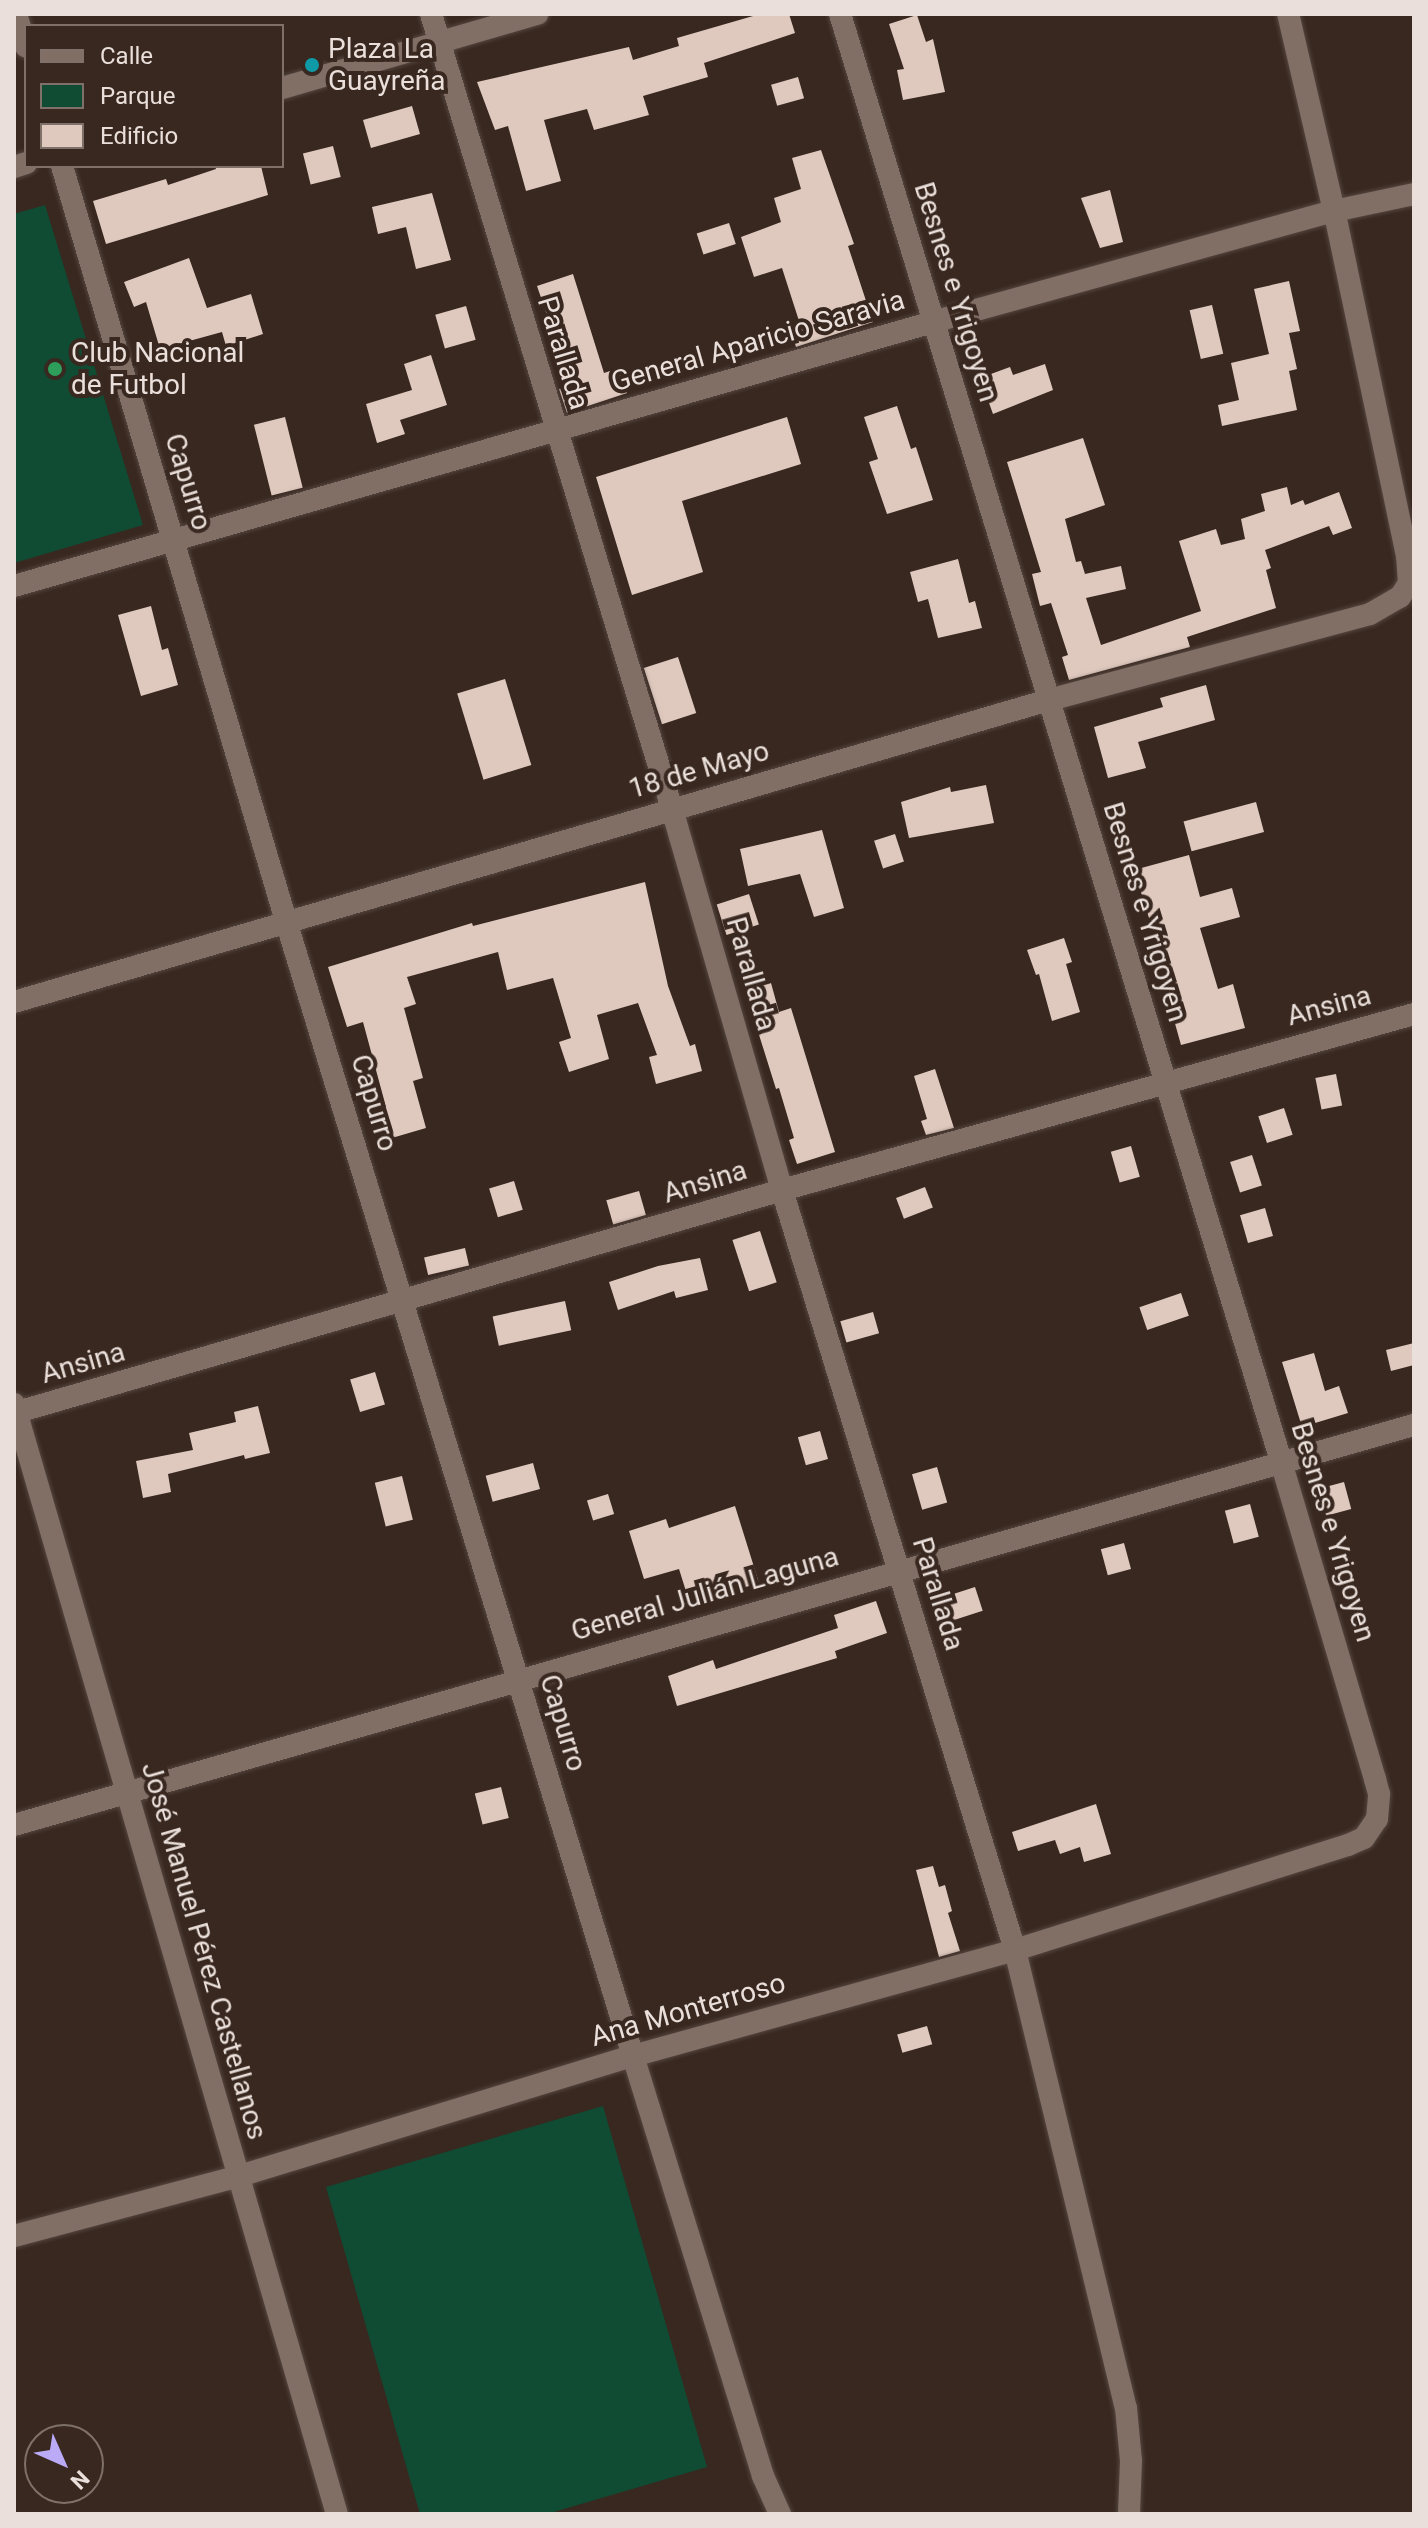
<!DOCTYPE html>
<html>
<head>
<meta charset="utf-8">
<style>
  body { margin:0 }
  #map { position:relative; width:1428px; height:2528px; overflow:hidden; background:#382820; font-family:Roboto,sans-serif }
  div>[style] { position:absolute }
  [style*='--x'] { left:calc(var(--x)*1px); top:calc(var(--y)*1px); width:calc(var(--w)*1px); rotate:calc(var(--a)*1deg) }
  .green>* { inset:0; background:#104c33 }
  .building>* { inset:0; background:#dfc9bf; transform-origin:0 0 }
  .roads { filter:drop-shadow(0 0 2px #54463f) drop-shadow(0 0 2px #54463f) }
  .minor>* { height:22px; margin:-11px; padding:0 11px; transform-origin:11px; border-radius:11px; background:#816e65 }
  .dots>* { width:22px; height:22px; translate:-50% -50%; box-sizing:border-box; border:4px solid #382820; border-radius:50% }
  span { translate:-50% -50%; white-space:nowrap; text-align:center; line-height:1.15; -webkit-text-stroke:8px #382820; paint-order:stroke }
  .poi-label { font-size:28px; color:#eadfda }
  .left { translate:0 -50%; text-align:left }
  .street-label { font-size:28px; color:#eadfda }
  .frame { position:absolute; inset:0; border:16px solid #eadfda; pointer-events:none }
  .legend { position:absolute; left:24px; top:24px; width:260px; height:144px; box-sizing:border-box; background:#382820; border:2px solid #7f716a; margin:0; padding:10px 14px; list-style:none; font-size:24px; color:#eadfda }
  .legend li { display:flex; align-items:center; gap:16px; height:40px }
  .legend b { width:40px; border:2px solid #7f716a }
  .north { position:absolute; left:24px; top:2424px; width:80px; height:80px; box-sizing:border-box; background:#382820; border:2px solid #7f716a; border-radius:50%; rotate:135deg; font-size:22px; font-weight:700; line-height:32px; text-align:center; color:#eadfda }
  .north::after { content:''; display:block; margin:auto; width:28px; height:36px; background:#bbaaf6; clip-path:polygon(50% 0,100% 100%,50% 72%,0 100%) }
</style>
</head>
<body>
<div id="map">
  <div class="green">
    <i style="clip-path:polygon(45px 205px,143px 525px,14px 563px,14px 214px)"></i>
    <i style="clip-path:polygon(603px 2106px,707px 2467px,547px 2514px,420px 2514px,326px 2187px)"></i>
  </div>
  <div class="building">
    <i style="clip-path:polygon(760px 14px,789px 14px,795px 33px,704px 63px,708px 77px,643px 96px,649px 115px,594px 130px,587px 109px,544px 120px,561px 181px,526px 191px,508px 126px,495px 130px,477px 82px,629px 47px,633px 60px,679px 46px,677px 38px)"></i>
    <i style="clip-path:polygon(917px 15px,926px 42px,933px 39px,945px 92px,903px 100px,897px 70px,904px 69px,889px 24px)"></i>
    <i style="left:798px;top:77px;width:22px;height:28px;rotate:74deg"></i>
    <i style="left:412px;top:106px;width:29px;height:51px;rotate:74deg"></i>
    <i style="left:333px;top:146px;width:32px;height:31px;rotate:76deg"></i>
    <i style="clip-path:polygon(821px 150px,854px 244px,848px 246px,873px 322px,796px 347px,790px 327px,800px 324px,782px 268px,754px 277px,741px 237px,781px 222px,774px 198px,801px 189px,792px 158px)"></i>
    <i style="clip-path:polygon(215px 166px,261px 166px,268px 195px,106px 244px,93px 201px,166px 179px,168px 185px,216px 169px)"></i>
    <i style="clip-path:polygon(1110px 190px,1123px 242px,1100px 248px,1081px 198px)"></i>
    <i style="clip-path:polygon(432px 193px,451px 260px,416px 269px,406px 227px,378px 234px,372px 207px)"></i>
    <i style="left:729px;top:223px;width:22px;height:34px;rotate:72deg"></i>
    <i style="clip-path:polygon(189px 258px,207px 308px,251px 294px,263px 334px,226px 346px,222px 332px,160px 349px,146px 302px,134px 307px,124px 282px)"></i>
    <i style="clip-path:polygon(573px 274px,604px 373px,619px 368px,627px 393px,567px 413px,559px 389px,571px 385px,537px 286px)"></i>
    <i style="clip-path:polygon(1289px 281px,1300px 331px,1289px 333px,1297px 369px,1289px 371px,1297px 410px,1222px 426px,1218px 405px,1239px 400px,1231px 363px,1269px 354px,1254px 289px)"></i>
    <i style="left:1212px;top:305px;width:50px;height:23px;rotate:77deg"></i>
    <i style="left:466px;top:306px;width:35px;height:32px;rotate:74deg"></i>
    <i style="clip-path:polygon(431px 355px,447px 405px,400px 420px,405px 434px,377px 443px,366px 404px,412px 390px,404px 364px)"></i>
    <i style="clip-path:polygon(1045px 364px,1053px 390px,993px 414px,980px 378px,1010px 367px,1013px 375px)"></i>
    <i style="clip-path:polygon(897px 406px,911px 449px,916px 447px,933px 500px,887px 514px,869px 462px,878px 459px,864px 417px)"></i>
    <i style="left:285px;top:417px;width:73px;height:32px;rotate:76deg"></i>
    <i style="clip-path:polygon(787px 417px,801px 464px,682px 501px,703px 572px,632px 595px,596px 477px)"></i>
    <i style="clip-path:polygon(1083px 438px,1105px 505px,1065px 519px,1076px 562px,1081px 561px,1085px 574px,1121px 566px,1126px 589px,1086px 598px,1101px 645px,1201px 611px,1179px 541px,1216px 529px,1221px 545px,1245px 539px,1241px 519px,1265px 511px,1261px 494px,1287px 487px,1291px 505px,1303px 500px,1305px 505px,1339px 492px,1352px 528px,1333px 535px,1329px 526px,1265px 550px,1271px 568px,1266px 570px,1276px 608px,1187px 637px,1190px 647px,1069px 680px,1062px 657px,1068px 655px,1051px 603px,1040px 606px,1032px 574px,1041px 572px,1007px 462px)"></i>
    <i style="clip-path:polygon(958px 559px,969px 603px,975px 601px,982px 628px,938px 638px,928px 599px,918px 602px,910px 572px)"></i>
    <i style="clip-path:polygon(151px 606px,162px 650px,168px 648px,178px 685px,141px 696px,118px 615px)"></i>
    <i style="left:678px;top:657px;width:59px;height:36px;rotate:72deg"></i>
    <i style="left:505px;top:679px;width:90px;height:50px;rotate:73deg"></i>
    <i style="clip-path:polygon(1206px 685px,1215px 720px,1138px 742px,1146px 768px,1108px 778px,1094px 727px,1163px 707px,1160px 698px)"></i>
    <i style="clip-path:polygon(986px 785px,994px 823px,909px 838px,901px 802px,950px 787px,951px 792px)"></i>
    <i style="left:1256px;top:802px;width:31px;height:75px;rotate:75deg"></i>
    <i style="clip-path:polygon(822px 830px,844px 908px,814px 917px,800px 874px,748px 886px,740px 849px)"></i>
    <i style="left:895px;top:834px;width:29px;height:22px;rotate:72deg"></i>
    <i style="clip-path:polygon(1189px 855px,1200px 897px,1232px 888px,1240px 917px,1200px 928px,1218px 989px,1233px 984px,1245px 1028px,1181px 1045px,1169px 1002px,1175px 1001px,1134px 870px)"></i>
    <i style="clip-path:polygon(645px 882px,668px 986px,690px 1046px,695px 1044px,702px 1071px,656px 1084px,649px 1057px,657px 1055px,638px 1003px,597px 1015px,609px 1059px,569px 1072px,559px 1042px,571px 1038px,553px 978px,507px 990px,498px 952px,407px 977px,416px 1004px,404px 1008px,423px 1078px,413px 1081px,426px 1128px,385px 1140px,376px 1110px,386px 1107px,363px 1022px,347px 1027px,328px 967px,472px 923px,473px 926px)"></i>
    <i style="left:749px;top:894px;width:32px;height:34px;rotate:72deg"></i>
    <i style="clip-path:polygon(1064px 938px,1072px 962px,1066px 964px,1080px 1012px,1052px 1021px,1039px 974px,1036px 975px,1027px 950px)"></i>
    <i style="clip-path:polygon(771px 983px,779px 1012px,791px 1008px,835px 1152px,797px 1164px,789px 1140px,794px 1138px,779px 1088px,776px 1089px,745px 990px)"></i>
    <i style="clip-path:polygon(935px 1069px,954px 1128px,926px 1135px,921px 1121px,927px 1119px,914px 1076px)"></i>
    <i style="left:1336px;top:1074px;width:32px;height:21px;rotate:79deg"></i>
    <i style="left:1284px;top:1108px;width:28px;height:27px;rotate:72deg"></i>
    <i style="left:1131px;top:1146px;width:32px;height:21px;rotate:74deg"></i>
    <i style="left:1252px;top:1155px;width:32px;height:23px;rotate:72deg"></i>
    <i style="left:514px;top:1181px;width:30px;height:26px;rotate:73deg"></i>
    <i style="left:925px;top:1187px;width:22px;height:31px;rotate:69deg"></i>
    <i style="left:639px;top:1191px;width:25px;height:34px;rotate:74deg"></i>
    <i style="left:1265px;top:1208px;width:29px;height:26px;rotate:74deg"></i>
    <i style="left:760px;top:1231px;width:54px;height:29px;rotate:72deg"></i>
    <i style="left:465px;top:1248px;width:18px;height:42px;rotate:77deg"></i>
    <i style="clip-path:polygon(700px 1258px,708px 1290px,676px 1298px,674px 1291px,618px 1310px,609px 1282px,658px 1266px)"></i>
    <i style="left:1181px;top:1293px;width:24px;height:44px;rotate:71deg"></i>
    <i style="left:565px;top:1301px;width:30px;height:74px;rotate:78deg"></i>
    <i style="left:873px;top:1312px;width:22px;height:34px;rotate:74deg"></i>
    <i style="clip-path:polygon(1414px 1343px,1414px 1365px,1391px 1371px,1386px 1350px)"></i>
    <i style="clip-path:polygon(1314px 1353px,1325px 1391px,1339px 1386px,1348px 1413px,1302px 1427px,1282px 1362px)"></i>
    <i style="left:375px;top:1372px;width:34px;height:26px;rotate:73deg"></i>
    <i style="clip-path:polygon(258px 1406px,270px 1453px,245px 1459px,244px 1455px,168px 1474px,171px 1492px,143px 1498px,136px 1461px,193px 1450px,189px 1433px,236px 1422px,234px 1412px)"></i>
    <i style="left:820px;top:1431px;width:29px;height:23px;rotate:74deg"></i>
    <i style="left:533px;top:1463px;width:27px;height:49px;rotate:75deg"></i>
    <i style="left:937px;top:1467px;width:37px;height:26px;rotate:74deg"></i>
    <i style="left:402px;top:1476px;width:45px;height:28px;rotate:76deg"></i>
    <i style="left:1344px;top:1482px;width:28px;height:26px;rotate:75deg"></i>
    <i style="left:608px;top:1494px;width:21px;height:22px;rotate:73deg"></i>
    <i style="left:1250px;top:1504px;width:34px;height:26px;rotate:75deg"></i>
    <i style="clip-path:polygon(735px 1506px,759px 1583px,690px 1604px,679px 1569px,644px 1579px,629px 1531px,666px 1519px,669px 1528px)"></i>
    <i style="left:1124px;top:1543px;width:27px;height:24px;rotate:75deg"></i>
    <i style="left:975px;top:1587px;width:25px;height:39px;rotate:72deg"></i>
    <i style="clip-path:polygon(876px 1601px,887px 1633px,835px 1651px,837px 1658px,677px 1706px,668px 1676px,713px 1660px,716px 1669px,838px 1628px,834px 1615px)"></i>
    <i style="left:501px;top:1787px;width:32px;height:27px;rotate:76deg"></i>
    <i style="clip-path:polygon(1096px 1804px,1111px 1854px,1084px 1862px,1080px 1847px,1060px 1854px,1055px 1840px,1018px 1851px,1012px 1832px)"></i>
    <i style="clip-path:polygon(933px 1866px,939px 1887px,945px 1885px,952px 1911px,948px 1913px,960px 1951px,939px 1957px,916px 1870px)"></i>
    <i style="left:927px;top:2026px;width:19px;height:31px;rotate:74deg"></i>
  </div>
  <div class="roads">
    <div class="minor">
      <i style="--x:16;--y:14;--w:34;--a:73"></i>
      <i style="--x:431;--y:14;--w:831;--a:73.14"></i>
      <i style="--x:672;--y:809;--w:397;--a:73.9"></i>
      <i style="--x:782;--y:1190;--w:795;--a:72.96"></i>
      <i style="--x:1015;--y:1950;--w:471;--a:76.4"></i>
      <i style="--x:1126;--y:2408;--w:53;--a:84.6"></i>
      <i style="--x:1131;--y:2461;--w:53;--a:92.2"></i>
      <i style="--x:282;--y:88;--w:266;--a:-16.2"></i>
      <i style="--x:62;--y:166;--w:788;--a:73.47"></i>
      <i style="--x:286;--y:921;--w:1187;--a:73"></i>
      <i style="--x:633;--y:2056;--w:440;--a:72.8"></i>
      <i style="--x:763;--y:2476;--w:42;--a:65.9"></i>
      <i style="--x:14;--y:167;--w:13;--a:-18"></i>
      <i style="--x:14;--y:586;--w:956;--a:-16.03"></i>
      <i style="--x:933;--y:322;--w:416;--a:-15.5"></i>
      <i style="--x:1334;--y:211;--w:82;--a:-12"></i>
      <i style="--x:14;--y:1002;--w:1078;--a:-16.27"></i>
      <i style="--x:1049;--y:700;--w:332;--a:-15"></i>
      <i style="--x:1370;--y:614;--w:34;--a:-30"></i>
      <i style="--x:1400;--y:597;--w:17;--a:-57"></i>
      <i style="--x:1409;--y:583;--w:27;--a:-94"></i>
      <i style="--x:1407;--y:556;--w:353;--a:-101.9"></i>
      <i style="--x:1334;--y:211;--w:202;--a:-103.1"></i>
      <i style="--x:14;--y:1404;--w:1156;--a:73.78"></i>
      <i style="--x:14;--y:1413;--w:800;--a:-16.19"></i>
      <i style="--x:782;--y:1190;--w:656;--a:-15.56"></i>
      <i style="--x:14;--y:1825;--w:1456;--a:-15.95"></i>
      <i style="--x:14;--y:2236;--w:230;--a:-14.9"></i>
      <i style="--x:236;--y:2177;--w:415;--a:-17"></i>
      <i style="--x:633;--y:2056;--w:396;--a:-15.5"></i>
      <i style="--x:1015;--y:1950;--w:349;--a:-17.5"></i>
      <i style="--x:1348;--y:1845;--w:17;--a:-24"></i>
      <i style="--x:1364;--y:1838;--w:23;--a:-56"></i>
      <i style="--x:1377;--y:1819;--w:25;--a:-85"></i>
      <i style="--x:1379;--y:1794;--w:16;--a:-105"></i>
      <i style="--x:1375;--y:1779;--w:332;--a:-106.5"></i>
      <i style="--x:1281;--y:1461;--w:1513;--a:-106.95"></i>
    </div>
  </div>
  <div class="dots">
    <i style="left:312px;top:65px;background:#0f9aa8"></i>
    <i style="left:55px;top:369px;background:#2e9e5b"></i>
  </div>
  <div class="poi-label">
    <span class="left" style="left:328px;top:65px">Plaza La<br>Guayreña</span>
    <span class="left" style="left:71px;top:369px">Club Nacional<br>de Futbol</span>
  </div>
  <div class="street-label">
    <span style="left:956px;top:292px;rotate:73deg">Besnes e Yrigoyen</span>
    <span style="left:758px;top:341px;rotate:-16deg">General Aparicio Saravia</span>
    <span style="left:563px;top:353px;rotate:73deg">Parallada</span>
    <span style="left:188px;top:482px;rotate:73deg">Capurro</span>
    <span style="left:699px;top:770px;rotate:-16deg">18 de Mayo</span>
    <span style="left:1145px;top:912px;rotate:73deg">Besnes e Yrigoyen</span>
    <span style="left:751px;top:974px;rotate:74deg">Parallada</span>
    <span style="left:1329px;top:1006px;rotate:-15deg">Ansina</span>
    <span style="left:374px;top:1103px;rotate:73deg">Capurro</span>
    <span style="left:705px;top:1182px;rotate:-17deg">Ansina</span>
    <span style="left:83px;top:1363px;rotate:-16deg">Ansina</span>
    <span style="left:1333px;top:1532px;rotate:73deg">Besnes e Yrigoyen</span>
    <span style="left:705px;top:1594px;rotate:-16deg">General Julián Laguna</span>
    <span style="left:938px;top:1594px;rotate:73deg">Parallada</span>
    <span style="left:563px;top:1723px;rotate:73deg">Capurro</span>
    <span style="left:204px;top:1951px;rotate:74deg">José Manuel Pérez Castellanos</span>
    <span style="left:688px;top:2010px;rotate:-16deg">Ana Monterroso</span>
  </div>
  <div class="frame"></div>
  <ul class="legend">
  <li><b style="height:10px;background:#816e65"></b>Calle</li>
  <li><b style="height:22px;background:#104c33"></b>Parque</li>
  <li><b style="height:22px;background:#dfc9bf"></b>Edificio</li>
  </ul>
  <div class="north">N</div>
</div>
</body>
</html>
